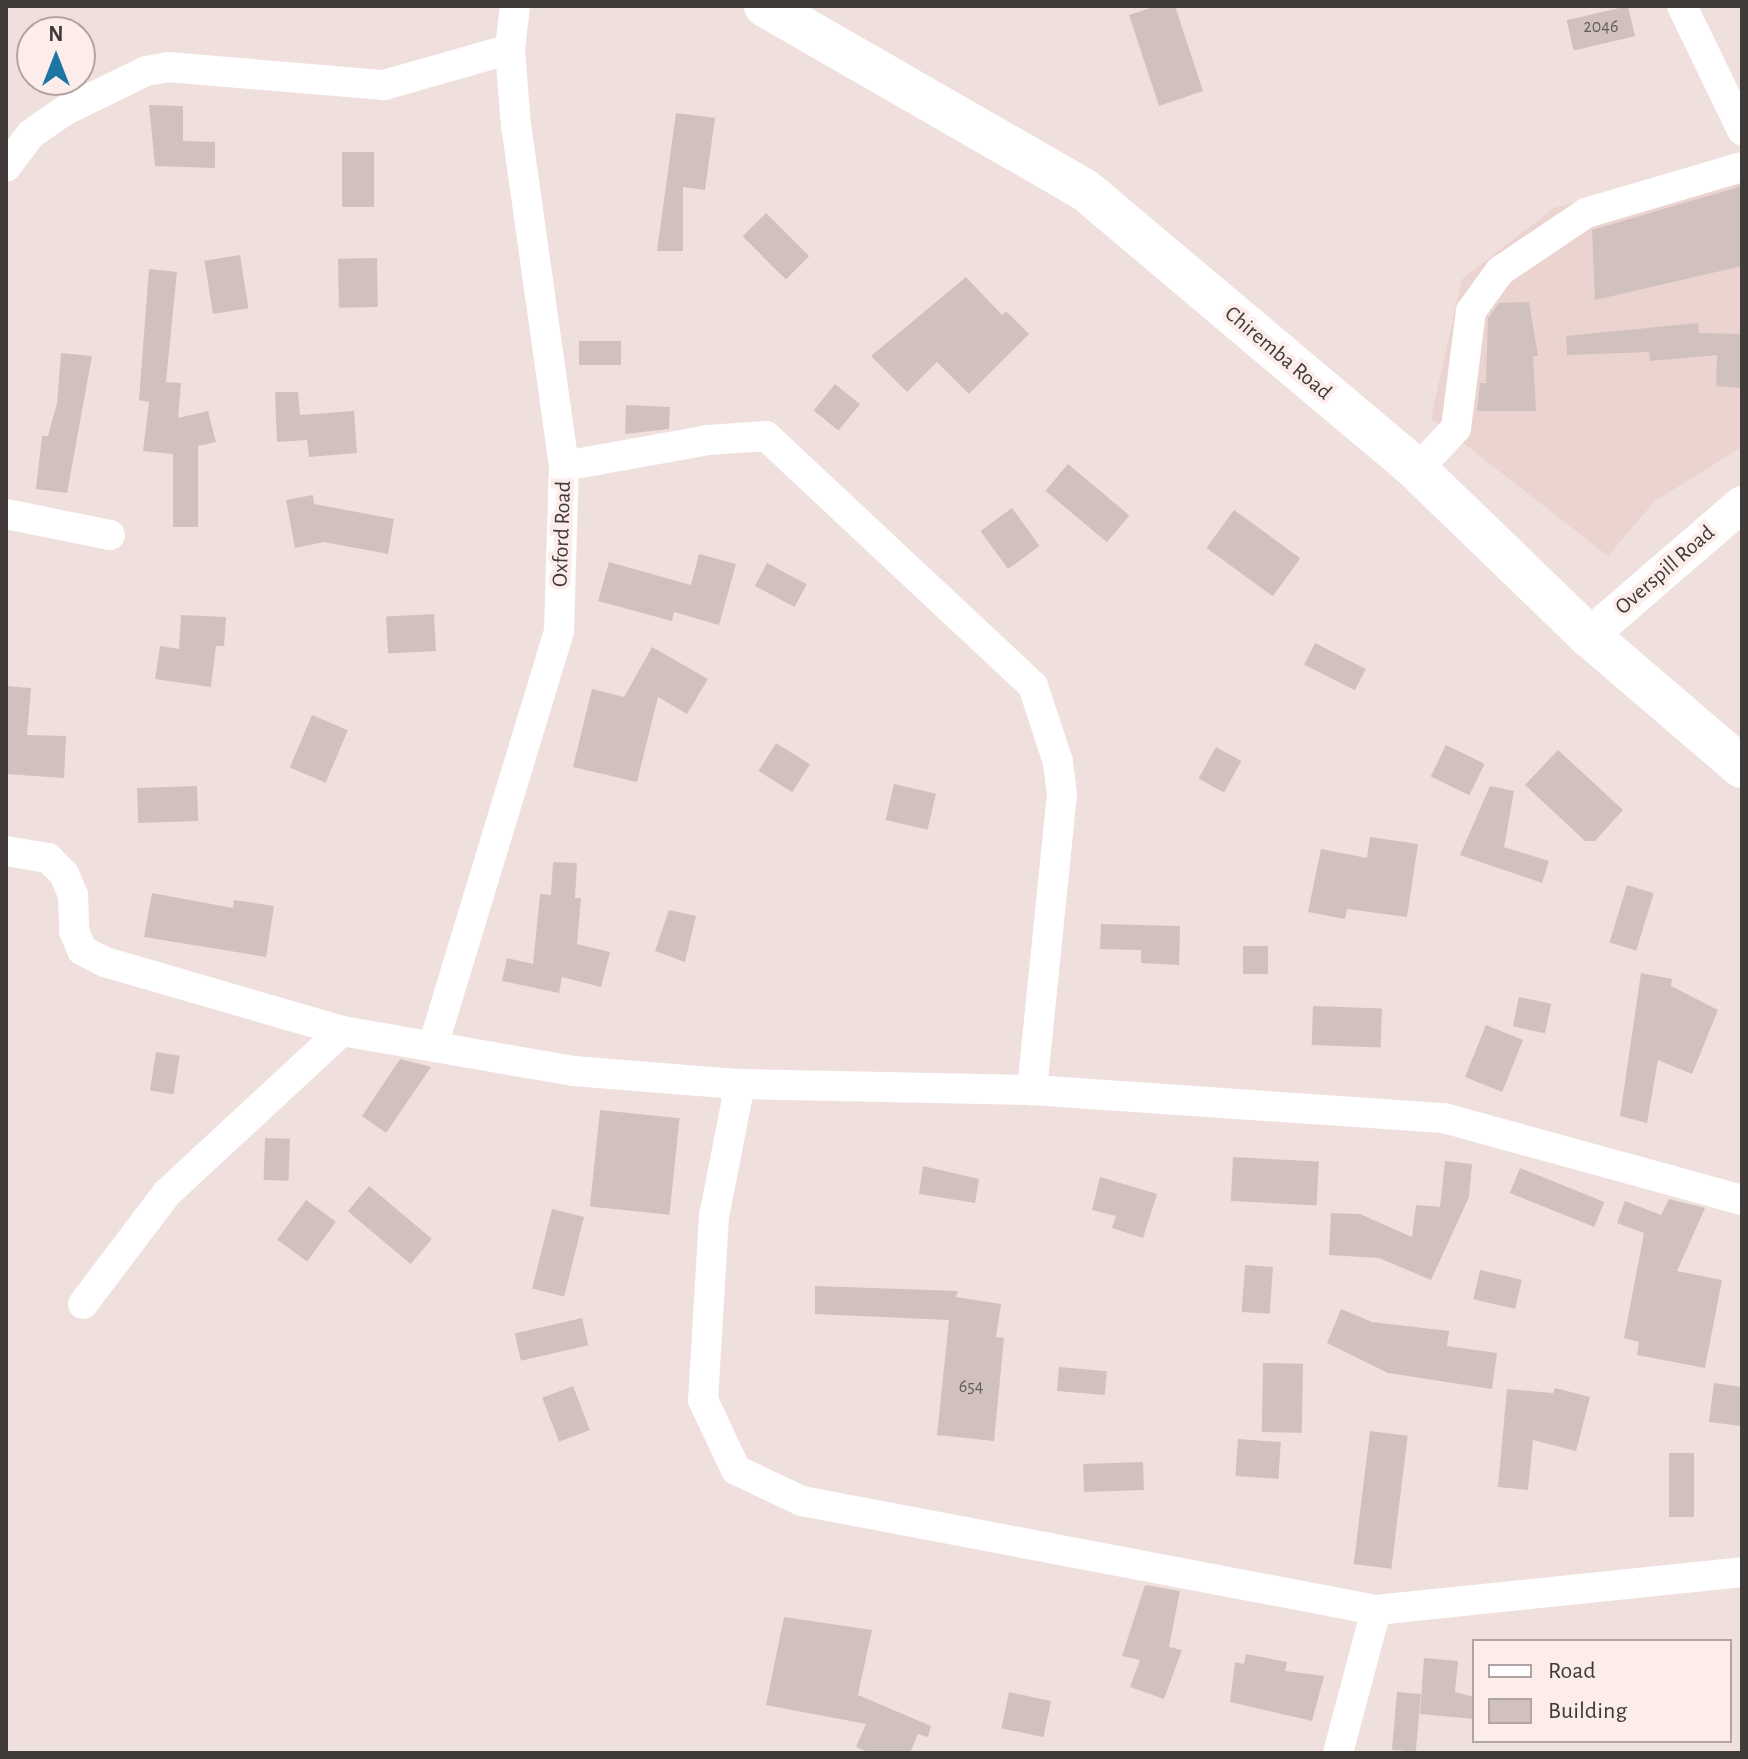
<!DOCTYPE html>
<html>
<head>
<meta charset="utf-8">
<style>
  body { margin:0 }
  #map { position:relative; width:1748px; height:1759px; overflow:hidden; background:#f0e0dd; font-family:"Alegreya Sans",sans-serif }
  div>[style] { position:absolute }
  [style*='--x'] { left:calc(var(--x)*1px); top:calc(var(--y)*1px); width:calc(var(--w)*1px); rotate:calc(var(--a)*1deg) }
  .built>* { inset:0; background:#ebd3cf }
  .building>* { inset:0; background:#d0c1be; transform-origin:0 0 }
  .minor>* { height:30px; margin:-15px; padding:0 15px; transform-origin:15px; border-radius:15px; background:#fff }
  .tertiary>* { height:36px; margin:-18px; padding:0 18px; transform-origin:18px; border-radius:18px; background:#fff }
  .secondary>* { height:42px; margin:-21px; padding:0 21px; transform-origin:21px; border-radius:21px; background:#fff }
  span { translate:-50% -50%; white-space:nowrap; text-align:center; line-height:1.15; -webkit-text-stroke:8px #fdedea; paint-order:stroke }
  .number-label { font-size:18px; color:#645c5a }
  .number-label span { -webkit-text-stroke-width:0 }
  .street-label { font-size:22px; color:#403a39 }
  .frame { position:absolute; inset:0; border:8px solid #403a39; pointer-events:none }
  .legend { position:absolute; left:1472px; top:1639px; width:260px; height:104px; box-sizing:border-box; background:#fdedea; border:2px solid #b1a5a3; margin:0; padding:10px 14px; list-style:none; font-size:24px; color:#403a39 }
  .legend li { display:flex; align-items:center; gap:16px; height:40px }
  .legend b { width:40px; border:2px solid #b1a5a3 }
  .north { position:absolute; left:16px; top:16px; width:80px; height:80px; box-sizing:border-box; background:#fdedea; border:2px solid #b1a5a3; border-radius:50%; rotate:0deg; font-size:22px; font-weight:700; line-height:32px; text-align:center; color:#403a39 }
  .north::after { content:''; display:block; margin:auto; width:28px; height:36px; background:#1e75a4; clip-path:polygon(50% 0,100% 100%,50% 72%,0 100%) }
</style>
</head>
<body>
<div id="map">
  <div class="built">
    <i style="clip-path:polygon(1742px 156px,1742px 447px,1655px 501px,1608px 556px,1431px 418px,1462px 279px,1554px 208px)"></i>
  </div>
  <div class="building">
    <i style="clip-path:polygon(1157px 6px,1175px 6px,1203px 91px,1159px 106px,1129px 15px)"></i>
    <i style="left:1628px;top:6px;width:31px;height:63px;rotate:77deg"></i>
    <i style="clip-path:polygon(149px 105px,183px 106px,183px 141px,215px 142px,215px 168px,155px 166px)"></i>
    <i style="clip-path:polygon(676px 113px,715px 118px,705px 190px,683px 187px,683px 251px,657px 251px)"></i>
    <i style="left:342px;top:152px;width:32px;height:55px"></i>
    <i style="clip-path:polygon(1742px 186px,1742px 266px,1595px 300px,1592px 230px)"></i>
    <i style="left:766px;top:213px;width:61px;height:33px;rotate:45deg"></i>
    <i style="left:240px;top:255px;width:54px;height:36px;rotate:81deg"></i>
    <i style="left:377px;top:258px;width:49px;height:39px;rotate:89deg"></i>
    <i style="clip-path:polygon(149px 269px,177px 272px,166px 382px,181px 383px,178px 418px,208px 411px,216px 442px,198px 446px,198px 527px,173px 527px,173px 454px,143px 451px,149px 402px,139px 400px)"></i>
    <i style="clip-path:polygon(966px 277px,1002px 315px,1006px 311px,1029px 334px,969px 394px,937px 362px,907px 392px,871px 356px)"></i>
    <i style="clip-path:polygon(1529px 302px,1538px 356px,1533px 356px,1536px 411px,1477px 411px,1480px 383px,1486px 383px,1488px 318px,1499px 303px)"></i>
    <i style="clip-path:polygon(1698px 323px,1699px 333px,1742px 334px,1742px 388px,1716px 386px,1717px 355px,1650px 361px,1649px 352px,1567px 355px,1566px 336px)"></i>
    <i style="left:579px;top:341px;width:42px;height:24px"></i>
    <i style="clip-path:polygon(61px 353px,92px 356px,67px 493px,36px 489px,42px 436px,48px 436px,57px 403px)"></i>
    <i style="left:835px;top:384px;width:32px;height:34px;rotate:39deg"></i>
    <i style="clip-path:polygon(275px 392px,298px 392px,300px 415px,354px 411px,357px 453px,309px 457px,307px 440px,277px 442px)"></i>
    <i style="clip-path:polygon(626px 405px,670px 407px,669px 429px,625px 434px)"></i>
    <i style="left:1068px;top:464px;width:80px;height:35px;rotate:40deg"></i>
    <i style="clip-path:polygon(313px 495px,314px 504px,394px 519px,388px 554px,324px 542px,295px 548px,286px 500px)"></i>
    <i style="left:1012px;top:508px;width:47px;height:39px;rotate:54deg"></i>
    <i style="left:1234px;top:510px;width:82px;height:47px;rotate:36deg"></i>
    <i style="clip-path:polygon(699px 554px,736px 564px,719px 625px,674px 612px,672px 621px,598px 601px,609px 562px,691px 585px)"></i>
    <i style="left:767px;top:563px;width:45px;height:26px;rotate:28deg"></i>
    <i style="left:434px;top:614px;width:37px;height:48px;rotate:87deg"></i>
    <i style="clip-path:polygon(181px 615px,226px 617px,224px 646px,216px 646px,211px 687px,155px 679px,160px 646px,179px 649px)"></i>
    <i style="left:1315px;top:643px;width:57px;height:24px;rotate:27deg"></i>
    <i style="clip-path:polygon(652px 647px,708px 679px,687px 714px,658px 697px,637px 782px,573px 767px,592px 689px,624px 697px)"></i>
    <i style="clip-path:polygon(6px 686px,31px 688px,27px 735px,66px 736px,64px 778px,6px 774px)"></i>
    <i style="left:312px;top:715px;width:39px;height:57px;rotate:23deg"></i>
    <i style="left:776px;top:743px;width:40px;height:33px;rotate:32deg"></i>
    <i style="left:1446px;top:745px;width:43px;height:35px;rotate:26deg"></i>
    <i style="left:1216px;top:747px;width:29px;height:36px;rotate:29deg"></i>
    <i style="clip-path:polygon(1558px 750px,1623px 810px,1595px 841px,1585px 841px,1525px 785px)"></i>
    <i style="left:894px;top:784px;width:43px;height:37px;rotate:13deg"></i>
    <i style="left:197px;top:786px;width:35px;height:60px;rotate:88deg"></i>
    <i style="clip-path:polygon(1490px 786px,1514px 791px,1504px 847px,1549px 861px,1542px 883px,1460px 855px)"></i>
    <i style="clip-path:polygon(1370px 837px,1418px 844px,1407px 917px,1347px 909px,1345px 919px,1308px 912px,1321px 849px,1367px 858px)"></i>
    <i style="clip-path:polygon(553px 862px,577px 863px,575px 898px,581px 898px,577px 944px,610px 952px,601px 987px,562px 977px,559px 993px,502px 981px,507px 958px,533px 964px,540px 894px,551px 895px)"></i>
    <i style="left:1627px;top:885px;width:28px;height:60px;rotate:17deg"></i>
    <i style="clip-path:polygon(152px 893px,233px 908px,234px 900px,274px 906px,266px 957px,144px 937px)"></i>
    <i style="clip-path:polygon(669px 910px,696px 916px,685px 962px,655px 951px)"></i>
    <i style="clip-path:polygon(1101px 924px,1180px 926px,1179px 965px,1141px 963px,1141px 950px,1100px 949px)"></i>
    <i style="left:1243px;top:946px;width:25px;height:28px"></i>
    <i style="clip-path:polygon(1641px 973px,1672px 979px,1671px 986px,1718px 1010px,1692px 1074px,1658px 1060px,1647px 1123px,1620px 1116px)"></i>
    <i style="left:1519px;top:997px;width:33px;height:30px;rotate:12deg"></i>
    <i style="left:1313px;top:1006px;width:69px;height:39px;rotate:2deg"></i>
    <i style="left:1486px;top:1025px;width:40px;height:56px;rotate:22deg"></i>
    <i style="left:156px;top:1052px;width:24px;height:39px;rotate:9deg"></i>
    <i style="clip-path:polygon(400px 1059px,431px 1067px,386px 1133px,362px 1116px)"></i>
    <i style="left:600px;top:1110px;width:80px;height:97px;rotate:6deg"></i>
    <i style="left:265px;top:1138px;width:25px;height:42px;rotate:2deg"></i>
    <i style="left:1233px;top:1157px;width:86px;height:44px;rotate:3deg"></i>
    <i style="clip-path:polygon(1445px 1161px,1472px 1164px,1469px 1197px,1431px 1280px,1379px 1258px,1329px 1255px,1331px 1213px,1360px 1214px,1412px 1237px,1416px 1205px,1440px 1207px)"></i>
    <i style="clip-path:polygon(923px 1166px,979px 1179px,975px 1203px,919px 1194px)"></i>
    <i style="left:1520px;top:1168px;width:91px;height:27px;rotate:22deg"></i>
    <i style="clip-path:polygon(1100px 1177px,1157px 1194px,1143px 1238px,1112px 1228px,1116px 1216px,1092px 1210px)"></i>
    <i style="left:369px;top:1186px;width:82px;height:33px;rotate:40deg"></i>
    <i style="clip-path:polygon(1669px 1199px,1705px 1208px,1677px 1271px,1722px 1280px,1705px 1368px,1637px 1355px,1639px 1342px,1624px 1338px,1644px 1233px,1617px 1223px,1625px 1201px,1661px 1215px)"></i>
    <i style="left:306px;top:1200px;width:37px;height:49px;rotate:36deg"></i>
    <i style="left:552px;top:1209px;width:33px;height:82px;rotate:14deg"></i>
    <i style="left:1245px;top:1265px;width:28px;height:47px;rotate:4deg"></i>
    <i style="left:1480px;top:1270px;width:43px;height:30px;rotate:13deg"></i>
    <i style="clip-path:polygon(815px 1286px,958px 1291px,956px 1297px,1001px 1304px,996px 1337px,1004px 1338px,994px 1441px,937px 1435px,949px 1320px,815px 1314px)"></i>
    <i style="clip-path:polygon(1341px 1309px,1372px 1322px,1449px 1331px,1447px 1346px,1497px 1353px,1492px 1389px,1388px 1373px,1327px 1343px)"></i>
    <i style="left:582px;top:1318px;width:28px;height:69px;rotate:77deg"></i>
    <i style="left:1263px;top:1363px;width:40px;height:69px;rotate:1deg"></i>
    <i style="left:1059px;top:1367px;width:48px;height:24px;rotate:5deg"></i>
    <i style="clip-path:polygon(1714px 1383px,1742px 1387px,1742px 1426px,1709px 1422px)"></i>
    <i style="left:573px;top:1386px;width:47px;height:33px;rotate:69deg"></i>
    <i style="clip-path:polygon(1555px 1388px,1590px 1397px,1576px 1451px,1533px 1440px,1528px 1490px,1498px 1487px,1507px 1389px,1553px 1393px)"></i>
    <i style="left:1370px;top:1431px;width:38px;height:134px;rotate:7deg"></i>
    <i style="left:1238px;top:1439px;width:43px;height:37px;rotate:4deg"></i>
    <i style="left:1669px;top:1453px;width:25px;height:64px"></i>
    <i style="left:1143px;top:1462px;width:28px;height:60px;rotate:88deg"></i>
    <i style="clip-path:polygon(1145px 1585px,1180px 1591px,1169px 1647px,1182px 1650px,1164px 1699px,1130px 1687px,1140px 1660px,1122px 1656px)"></i>
    <i style="clip-path:polygon(784px 1617px,872px 1630px,858px 1695px,931px 1726px,928px 1737px,918px 1734px,910px 1753px,870px 1753px,856px 1747px,866px 1724px,766px 1705px)"></i>
    <i style="clip-path:polygon(1246px 1654px,1287px 1662px,1285px 1671px,1324px 1676px,1312px 1721px,1230px 1702px,1235px 1662px,1244px 1664px)"></i>
    <i style="clip-path:polygon(1424px 1658px,1458px 1661px,1455px 1692px,1474px 1697px,1474px 1719px,1420px 1714px)"></i>
    <i style="left:1009px;top:1692px;width:43px;height:37px;rotate:12deg"></i>
    <i style="left:1397px;top:1692px;width:24px;height:58px;rotate:5deg"></i>
  </div>
  <div class="minor">
    <i style="--x:1682;--y:6;--w:138;--a:64.2"></i>
    <i style="--x:6;--y:167;--w:41;--a:-52.9"></i>
    <i style="--x:31;--y:134;--w:40;--a:-34.9"></i>
    <i style="--x:64;--y:111;--w:91;--a:-26"></i>
    <i style="--x:146;--y:71;--w:22;--a:-10"></i>
    <i style="--x:168;--y:67;--w:217;--a:4.8"></i>
    <i style="--x:384;--y:85;--w:131;--a:-15.9"></i>
    <i style="--x:564;--y:466;--w:147;--a:-10.2"></i>
    <i style="--x:709;--y:440;--w:57;--a:-4"></i>
    <i style="--x:766;--y:436;--w:366;--a:43.1"></i>
    <i style="--x:1033;--y:686;--w:80;--a:71.8"></i>
    <i style="--x:1058;--y:762;--w:32;--a:83"></i>
    <i style="--x:1062;--y:794;--w:298;--a:95.8"></i>
    <i style="--x:1417;--y:470;--w:57;--a:-47.1"></i>
    <i style="--x:1456;--y:428;--w:118;--a:-82.7"></i>
    <i style="--x:1471;--y:311;--w:49;--a:-54.1"></i>
    <i style="--x:1500;--y:271;--w:104;--a:-34"></i>
    <i style="--x:1586;--y:213;--w:163;--a:-16.4"></i>
    <i style="--x:6;--y:514;--w:106;--a:11.4"></i>
    <i style="--x:6;--y:851;--w:43;--a:9.5"></i>
    <i style="--x:48;--y:858;--w:23;--a:45"></i>
    <i style="--x:64;--y:874;--w:23;--a:67"></i>
    <i style="--x:73;--y:895;--w:36;--a:88"></i>
    <i style="--x:74;--y:931;--w:21;--a:67"></i>
    <i style="--x:82;--y:950;--w:26;--a:28"></i>
    <i style="--x:105;--y:962;--w:247;--a:16.2"></i>
    <i style="--x:433;--y:1046;--w:434;--a:-73.1"></i>
    <i style="--x:559;--y:631;--w:165;--a:-88.3"></i>
    <i style="--x:564;--y:466;--w:343;--a:-98"></i>
    <i style="--x:516;--y:126;--w:77;--a:-94.5"></i>
    <i style="--x:510;--y:49;--w:43;--a:-83.4"></i>
    <i style="--x:740;--y:1084;--w:135;--a:101.1"></i>
    <i style="--x:714;--y:1216;--w:184;--a:93.4"></i>
    <i style="--x:703;--y:1400;--w:77;--a:64.8"></i>
    <i style="--x:736;--y:1470;--w:73;--a:25.2"></i>
    <i style="--x:802;--y:1501;--w:584;--a:10.75"></i>
    <i style="--x:1376;--y:1610;--w:368;--a:-5.9"></i>
    <i style="--x:83;--y:1304;--w:139;--a:-52.9"></i>
    <i style="--x:167;--y:1193;--w:238;--a:-42.8"></i>
    <i style="--x:342;--y:1031;--w:234;--a:9.8"></i>
    <i style="--x:573;--y:1071;--w:168;--a:4.5"></i>
    <i style="--x:740;--y:1084;--w:292;--a:1.2"></i>
    <i style="--x:1032;--y:1090;--w:413;--a:3.9"></i>
    <i style="--x:1444;--y:1118;--w:309;--a:15.4"></i>
    <i style="--x:1338;--y:1753;--w:148;--a:-75.1"></i>
  </div>
  <div class="tertiary">
    <i style="--x:1589;--y:636;--w:202;--a:-40.8"></i>
  </div>
  <div class="secondary">
    <i style="--x:765;--y:6;--w:369;--a:29.9"></i>
    <i style="--x:1085;--y:190;--w:434;--a:40.1"></i>
    <i style="--x:1417;--y:470;--w:239;--a:44"></i>
    <i style="--x:1589;--y:636;--w:201;--a:40.6"></i>
  </div>
  <div class="number-label">
    <span style="left:1601px;top:27px">2046</span>
    <span style="left:971px;top:1387px">654</span>
  </div>
  <div class="street-label">
    <span style="left:1278px;top:353px;rotate:40deg">Chiremba Road</span>
    <span style="left:562px;top:534px;rotate:-88deg">Oxford Road</span>
    <span style="left:1665px;top:570px;rotate:-41deg">Overspill Road</span>
  </div>
  <div class="frame"></div>
  <ul class="legend">
  <li><b style="height:10px;background:#fff"></b>Road</li>
  <li><b style="height:22px;background:#d0c1be"></b>Building</li>
  </ul>
  <div class="north">N</div>
</div>
</body>
</html>
